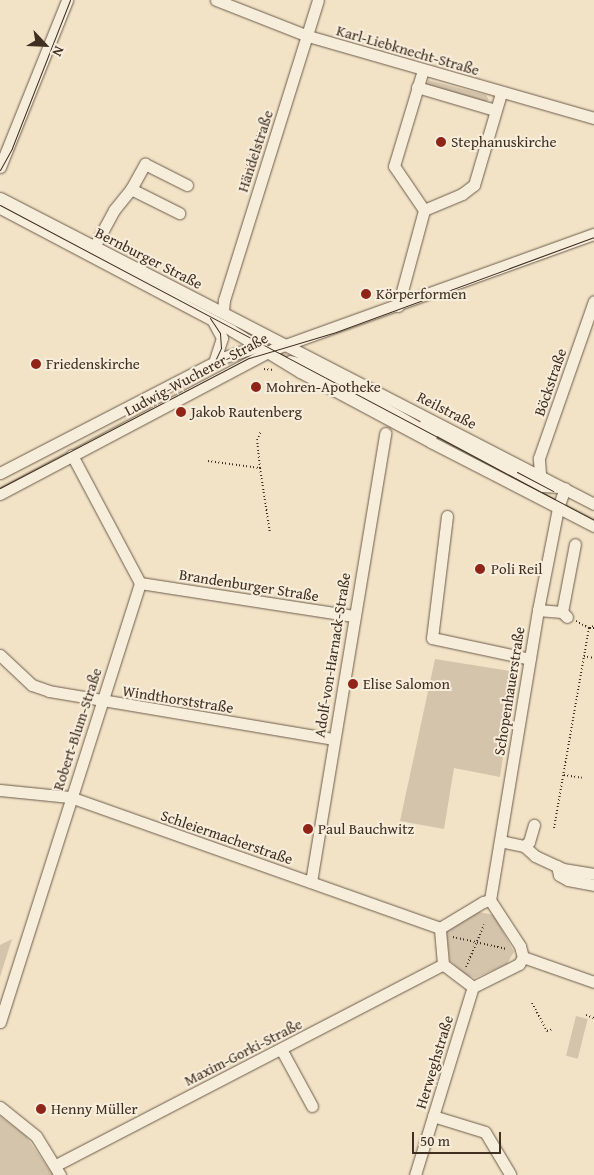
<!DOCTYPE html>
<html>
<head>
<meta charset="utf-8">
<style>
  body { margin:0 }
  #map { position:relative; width:594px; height:1175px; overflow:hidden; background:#f2e3c7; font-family:"Gentium Book Plus",serif }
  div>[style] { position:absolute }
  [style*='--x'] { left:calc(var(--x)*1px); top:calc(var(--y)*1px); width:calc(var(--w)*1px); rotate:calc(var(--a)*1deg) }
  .green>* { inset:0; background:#d4c4ab; transform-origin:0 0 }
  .path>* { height:2px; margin-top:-1px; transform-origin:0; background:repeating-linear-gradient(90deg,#3f2f20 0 1px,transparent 0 3.5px) }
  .roads { filter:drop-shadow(0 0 1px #6c5c4a) drop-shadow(0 0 1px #6c5c4a) }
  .minor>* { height:11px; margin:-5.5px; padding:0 5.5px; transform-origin:5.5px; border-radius:5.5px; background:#f7eddb }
  .tram>* { height:1px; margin:-0.5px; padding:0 0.5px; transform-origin:0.5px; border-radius:0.5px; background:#3f2f20 }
  .dots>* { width:14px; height:14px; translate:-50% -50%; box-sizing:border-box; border:2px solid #f7eddb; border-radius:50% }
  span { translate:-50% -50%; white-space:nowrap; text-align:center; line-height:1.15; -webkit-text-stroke:4px #f7eddb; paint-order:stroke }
  .street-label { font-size:15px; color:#3f2f20 }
  .poi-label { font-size:15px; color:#3f2f20 }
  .left { translate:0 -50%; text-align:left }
  .north { position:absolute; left:20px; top:20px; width:50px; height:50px; -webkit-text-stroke:4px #f7eddb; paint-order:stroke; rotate:115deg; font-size:14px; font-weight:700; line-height:20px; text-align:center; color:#3f2f20 }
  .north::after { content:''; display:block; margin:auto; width:18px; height:22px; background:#3f2f20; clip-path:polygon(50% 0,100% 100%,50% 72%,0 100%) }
  .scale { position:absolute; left:412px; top:1132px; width:89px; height:22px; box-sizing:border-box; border:2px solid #3f2f20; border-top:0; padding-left:6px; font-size:15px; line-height:18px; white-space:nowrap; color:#3f2f20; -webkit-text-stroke:4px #f7eddb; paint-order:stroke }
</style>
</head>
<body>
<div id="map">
  <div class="green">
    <i style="clip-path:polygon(428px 80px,486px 95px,489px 100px,485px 102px,427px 85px)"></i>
    <i style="clip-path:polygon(435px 659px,516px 672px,500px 777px,454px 768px,444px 829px,400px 821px)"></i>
    <i style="clip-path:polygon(479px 912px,494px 915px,514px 952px,507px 964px,475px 978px,466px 975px,450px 961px,446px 929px)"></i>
    <i style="clip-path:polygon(12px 939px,0 977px,0 945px)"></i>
    <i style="left:576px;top:1016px;width:12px;height:41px;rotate:14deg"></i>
    <i style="clip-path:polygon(0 1116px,26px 1136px,53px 1175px,0 1175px)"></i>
  </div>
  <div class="path">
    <i style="--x:246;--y:169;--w:39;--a:-72"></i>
    <i style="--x:264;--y:369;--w:10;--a:6"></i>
    <i style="--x:208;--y:461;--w:52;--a:7.7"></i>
    <i style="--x:260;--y:468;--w:28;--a:-96"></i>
    <i style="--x:257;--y:440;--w:10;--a:-66"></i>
    <i style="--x:260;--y:468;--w:66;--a:81.3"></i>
    <i style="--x:576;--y:621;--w:15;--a:28"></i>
    <i style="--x:589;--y:628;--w:5;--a:-22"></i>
    <i style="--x:594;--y:628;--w:5;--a:180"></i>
    <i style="--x:589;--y:628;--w:28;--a:100"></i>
    <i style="--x:584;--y:656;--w:10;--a:11"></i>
    <i style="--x:564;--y:775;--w:18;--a:9"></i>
    <i style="--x:554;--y:828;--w:175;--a:-80.1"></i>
    <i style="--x:453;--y:937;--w:55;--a:12.5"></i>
    <i style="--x:466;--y:967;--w:46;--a:-66.8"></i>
    <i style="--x:532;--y:1003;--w:32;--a:62"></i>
    <i style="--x:547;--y:1031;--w:6;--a:-18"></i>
    <i style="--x:586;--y:1015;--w:9;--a:21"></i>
  </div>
  <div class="roads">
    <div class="minor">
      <i style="--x:216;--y:0;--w:99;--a:21.4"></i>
      <i style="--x:308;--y:36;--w:298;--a:16"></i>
      <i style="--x:417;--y:87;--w:81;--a:16.4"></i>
      <i style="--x:0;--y:167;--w:180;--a:-68.1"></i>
      <i style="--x:131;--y:189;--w:29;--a:-61"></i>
      <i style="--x:145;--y:164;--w:47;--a:26.6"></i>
      <i style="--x:0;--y:198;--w:668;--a:27.26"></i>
      <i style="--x:0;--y:208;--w:261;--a:27.8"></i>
      <i style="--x:231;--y:330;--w:81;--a:31.3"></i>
      <i style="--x:300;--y:372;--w:149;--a:28.1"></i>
      <i style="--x:431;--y:442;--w:183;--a:27.3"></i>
      <i style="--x:424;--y:210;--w:41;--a:-22.8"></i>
      <i style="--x:462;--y:194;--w:15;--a:-37"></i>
      <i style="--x:474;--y:185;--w:96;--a:-73.6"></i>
      <i style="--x:94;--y:247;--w:42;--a:-61.6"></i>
      <i style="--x:114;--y:210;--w:27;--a:-51"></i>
      <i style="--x:131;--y:189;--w:54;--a:26.6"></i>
      <i style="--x:398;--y:306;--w:99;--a:-74.8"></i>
      <i style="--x:424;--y:210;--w:53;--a:-124.3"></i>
      <i style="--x:394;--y:166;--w:100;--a:-73.2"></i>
      <i style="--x:223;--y:311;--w:11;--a:-85"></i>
      <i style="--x:224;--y:300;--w:314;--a:-72.6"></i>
      <i style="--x:213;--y:321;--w:19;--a:62"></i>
      <i style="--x:222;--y:338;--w:26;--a:108"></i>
      <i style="--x:290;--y:361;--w:16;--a:15"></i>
      <i style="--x:305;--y:365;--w:72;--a:28"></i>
      <i style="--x:369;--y:399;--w:72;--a:30.1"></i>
      <i style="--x:425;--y:423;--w:133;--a:28.3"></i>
      <i style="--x:542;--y:486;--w:17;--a:3"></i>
      <i style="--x:0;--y:473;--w:253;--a:-27.3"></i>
      <i style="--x:225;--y:357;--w:38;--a:-18"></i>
      <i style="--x:540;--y:474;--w:16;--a:-94"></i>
      <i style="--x:539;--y:458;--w:166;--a:-70.7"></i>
      <i style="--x:0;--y:494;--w:310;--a:-27.9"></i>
      <i style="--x:274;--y:349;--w:340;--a:-19.8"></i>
      <i style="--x:447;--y:516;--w:123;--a:97"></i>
      <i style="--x:432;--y:638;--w:100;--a:12.1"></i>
      <i style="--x:140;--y:583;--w:216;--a:8.8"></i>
      <i style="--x:538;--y:610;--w:24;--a:5"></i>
      <i style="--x:562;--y:612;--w:7;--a:45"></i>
      <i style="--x:562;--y:612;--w:69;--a:-79.2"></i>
      <i style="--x:0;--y:655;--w:44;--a:43.2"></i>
      <i style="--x:32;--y:685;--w:18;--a:19"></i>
      <i style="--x:49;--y:691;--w:288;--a:9.6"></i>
      <i style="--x:0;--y:790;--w:70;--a:5.7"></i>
      <i style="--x:70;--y:797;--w:393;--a:19.5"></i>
      <i style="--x:500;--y:841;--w:25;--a:12"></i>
      <i style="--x:524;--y:846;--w:15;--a:42"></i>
      <i style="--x:535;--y:856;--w:31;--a:25"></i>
      <i style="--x:563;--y:869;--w:31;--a:9"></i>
      <i style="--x:524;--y:846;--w:6;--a:-39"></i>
      <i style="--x:529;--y:842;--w:18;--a:-74"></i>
      <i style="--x:557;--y:866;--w:9;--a:77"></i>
      <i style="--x:559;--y:875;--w:10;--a:29"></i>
      <i style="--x:568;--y:880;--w:26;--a:11"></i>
      <i style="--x:311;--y:882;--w:455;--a:-80.6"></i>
      <i style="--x:490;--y:900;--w:294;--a:-80.6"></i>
      <i style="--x:538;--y:610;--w:104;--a:-78.9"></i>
      <i style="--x:558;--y:508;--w:21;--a:-71"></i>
      <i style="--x:490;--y:900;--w:55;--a:56.9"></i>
      <i style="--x:520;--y:946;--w:11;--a:75"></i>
      <i style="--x:523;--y:957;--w:8;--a:120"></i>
      <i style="--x:519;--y:964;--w:51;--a:153.4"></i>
      <i style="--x:473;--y:987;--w:38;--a:-143"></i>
      <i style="--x:443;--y:964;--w:36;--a:-95"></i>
      <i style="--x:440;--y:928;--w:50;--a:-31.2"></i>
      <i style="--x:483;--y:902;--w:7;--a:-16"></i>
      <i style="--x:523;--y:957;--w:75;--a:19.4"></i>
      <i style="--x:0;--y:1022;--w:461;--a:-72.3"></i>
      <i style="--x:140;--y:583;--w:145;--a:-118"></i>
      <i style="--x:281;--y:1049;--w:65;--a:61.5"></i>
      <i style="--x:0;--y:1107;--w:46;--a:38.9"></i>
      <i style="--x:36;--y:1136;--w:46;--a:58.4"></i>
      <i style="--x:433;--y:1116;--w:54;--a:17.1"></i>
      <i style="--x:485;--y:1132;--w:49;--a:59.2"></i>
      <i style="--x:56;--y:1165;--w:436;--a:-27.4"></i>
      <i style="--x:415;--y:1175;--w:197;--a:-72.9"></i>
    </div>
  </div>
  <div class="tram">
    <i style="--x:0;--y:170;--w:25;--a:-61"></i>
    <i style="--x:12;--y:148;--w:159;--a:-68.6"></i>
    <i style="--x:0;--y:205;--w:672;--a:27.94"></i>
    <i style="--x:195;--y:379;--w:25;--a:-40"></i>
    <i style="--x:214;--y:363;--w:17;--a:-65"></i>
    <i style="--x:221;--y:348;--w:15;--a:-94"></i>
    <i style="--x:220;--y:333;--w:18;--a:-124"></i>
    <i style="--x:517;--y:472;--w:41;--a:27.8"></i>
    <i style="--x:0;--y:488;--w:281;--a:-27.6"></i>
    <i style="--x:249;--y:358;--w:91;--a:-16.6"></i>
    <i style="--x:336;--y:332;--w:275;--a:-20.2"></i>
  </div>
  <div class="dots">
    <i style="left:441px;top:142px;background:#8f2418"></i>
    <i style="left:366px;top:294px;background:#8f2418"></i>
    <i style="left:36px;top:364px;background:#8f2418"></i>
    <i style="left:256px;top:387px;background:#8f2418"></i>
    <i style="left:181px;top:412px;background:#8f2418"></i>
    <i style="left:480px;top:569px;background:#8f2418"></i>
    <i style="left:353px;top:684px;background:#8f2418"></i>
    <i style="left:308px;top:829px;background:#8f2418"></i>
    <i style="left:41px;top:1109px;background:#8f2418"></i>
  </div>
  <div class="street-label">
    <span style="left:408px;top:50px;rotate:16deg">Karl-Liebknecht-Straße</span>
    <span style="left:255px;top:151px;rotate:-72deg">Händelstraße</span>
    <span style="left:149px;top:258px;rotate:27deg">Bernburger Straße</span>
    <span style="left:196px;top:374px;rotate:-28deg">Ludwig-Wucherer-Straße</span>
    <span style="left:550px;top:382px;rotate:-71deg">Böckstraße</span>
    <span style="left:447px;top:410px;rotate:27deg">Reilstraße</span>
    <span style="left:249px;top:585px;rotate:9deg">Brandenburger Straße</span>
    <span style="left:332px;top:655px;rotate:-81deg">Adolf-von-Harnack-Straße</span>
    <span style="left:509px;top:691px;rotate:-81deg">Schopenhauerstraße</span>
    <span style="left:178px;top:699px;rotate:9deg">Windthorststraße</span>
    <span style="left:77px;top:729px;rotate:-72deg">Robert-Blum-Straße</span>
    <span style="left:227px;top:837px;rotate:19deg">Schleiermacherstraße</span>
    <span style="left:243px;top:1052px;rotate:-27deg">Maxim-Gorki-Straße</span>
    <span style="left:434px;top:1062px;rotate:-73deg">Herweghstraße</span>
  </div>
  <div class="poi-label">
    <span class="left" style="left:451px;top:142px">Stephanuskirche</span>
    <span class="left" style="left:376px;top:294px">Körperformen</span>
    <span class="left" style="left:46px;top:364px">Friedenskirche</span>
    <span class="left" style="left:266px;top:387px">Mohren-Apotheke</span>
    <span class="left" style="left:191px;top:412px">Jakob Rautenberg</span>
    <span class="left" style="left:491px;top:569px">Poli Reil</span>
    <span class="left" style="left:363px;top:684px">Elise Salomon</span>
    <span class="left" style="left:318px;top:829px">Paul Bauchwitz</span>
    <span class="left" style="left:51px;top:1109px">Henny Müller</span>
  </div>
  <div class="north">N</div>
  <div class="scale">50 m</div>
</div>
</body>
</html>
